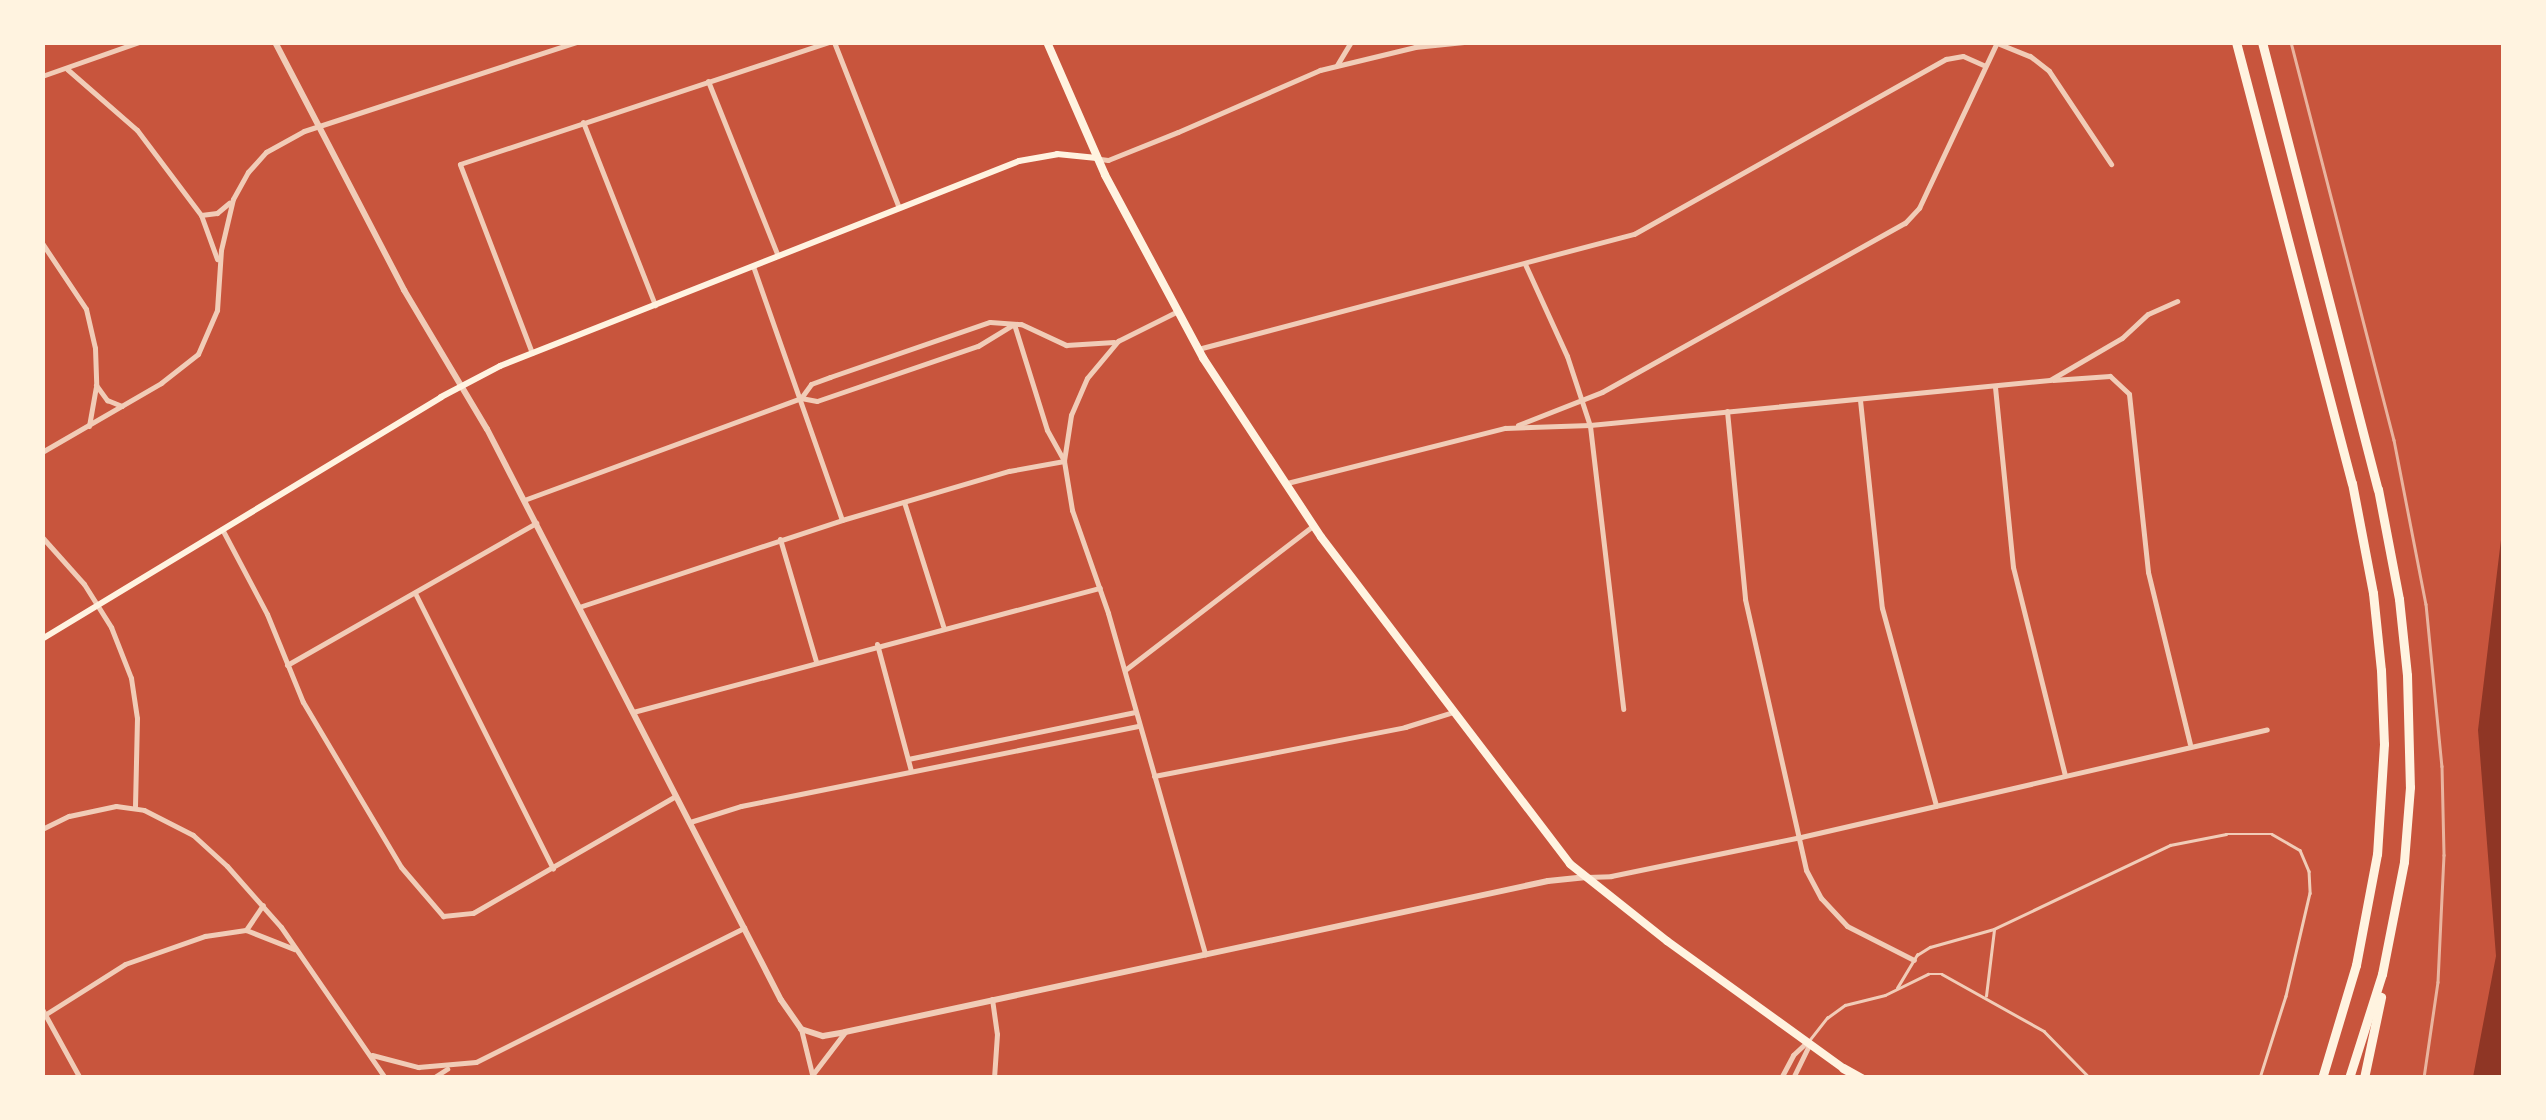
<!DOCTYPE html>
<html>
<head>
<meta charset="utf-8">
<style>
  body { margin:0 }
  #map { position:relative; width:2546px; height:1120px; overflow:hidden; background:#c8553d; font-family:Inter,sans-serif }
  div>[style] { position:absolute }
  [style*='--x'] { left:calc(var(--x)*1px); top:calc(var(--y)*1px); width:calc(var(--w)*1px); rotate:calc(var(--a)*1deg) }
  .water>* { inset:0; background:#8f3625 }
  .service>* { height:2.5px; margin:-1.25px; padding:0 1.25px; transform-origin:1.25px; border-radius:1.25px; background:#f1ccb7 }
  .minor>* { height:5px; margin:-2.5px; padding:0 2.5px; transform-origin:2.5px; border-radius:2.5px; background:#f1ccb7 }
  .tertiary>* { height:6px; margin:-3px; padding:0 3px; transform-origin:3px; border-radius:3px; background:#f1ccb7 }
  .secondary>* { height:6px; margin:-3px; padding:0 3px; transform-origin:3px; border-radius:3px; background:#fff3e0 }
  .primary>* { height:8px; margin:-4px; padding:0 4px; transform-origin:4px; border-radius:4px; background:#fff3e0 }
  .motorway>* { height:9px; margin:-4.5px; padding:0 4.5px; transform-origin:4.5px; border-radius:4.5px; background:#fff3e0 }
  .rail>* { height:2.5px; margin:-1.25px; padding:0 1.25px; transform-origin:1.25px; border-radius:1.25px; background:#e9b49f }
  span { translate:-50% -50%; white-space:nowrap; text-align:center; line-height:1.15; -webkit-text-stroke:8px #fff3e0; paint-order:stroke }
  .frame { position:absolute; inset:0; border:45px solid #fff3e0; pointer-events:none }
</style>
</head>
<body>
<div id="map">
  <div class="water">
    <i style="clip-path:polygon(2503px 523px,2503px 1077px,2473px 1077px,2496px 956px,2478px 730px)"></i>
  </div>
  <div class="service">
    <i style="--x:1897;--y:988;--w:39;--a:-59"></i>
    <i style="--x:1917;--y:955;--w:15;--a:-32"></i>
    <i style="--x:1930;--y:947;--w:66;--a:-15.7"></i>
    <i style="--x:1994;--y:929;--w:195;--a:-25.5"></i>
    <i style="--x:2170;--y:845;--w:57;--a:-11.1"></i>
    <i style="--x:2226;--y:834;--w:46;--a:0"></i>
    <i style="--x:2272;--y:834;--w:32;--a:30"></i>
    <i style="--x:2300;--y:850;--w:23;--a:67"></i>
    <i style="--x:2309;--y:871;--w:22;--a:87"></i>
    <i style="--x:2310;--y:893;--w:106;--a:103.1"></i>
    <i style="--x:2286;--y:996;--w:86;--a:107.6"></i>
    <i style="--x:1986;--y:996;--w:66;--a:-83.1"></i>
    <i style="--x:1808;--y:1042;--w:31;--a:-52"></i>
    <i style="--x:1827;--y:1018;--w:22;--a:-36"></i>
    <i style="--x:1845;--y:1005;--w:41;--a:-14"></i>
    <i style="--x:1885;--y:995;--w:48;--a:-26"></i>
    <i style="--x:1928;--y:974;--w:14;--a:0"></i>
    <i style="--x:1942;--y:974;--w:117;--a:29.2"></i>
    <i style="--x:2044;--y:1031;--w:66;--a:45.6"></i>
  </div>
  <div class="minor">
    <i style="--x:834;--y:42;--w:178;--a:68.6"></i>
    <i style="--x:1997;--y:43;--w:35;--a:22"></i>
    <i style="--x:2030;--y:56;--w:24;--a:38"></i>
    <i style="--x:2049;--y:71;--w:112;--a:56.3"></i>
    <i style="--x:1337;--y:65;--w:27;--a:-59"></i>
    <i style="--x:67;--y:69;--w:93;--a:41.1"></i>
    <i style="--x:137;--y:130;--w:106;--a:53"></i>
    <i style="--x:201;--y:215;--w:16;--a:-7"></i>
    <i style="--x:217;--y:213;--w:16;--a:-40"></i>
    <i style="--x:42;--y:76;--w:103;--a:-19.3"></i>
    <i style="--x:708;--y:81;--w:188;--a:68.2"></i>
    <i style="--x:583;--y:122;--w:197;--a:68.5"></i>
    <i style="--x:1100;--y:159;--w:8;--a:7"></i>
    <i style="--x:1108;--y:160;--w:75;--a:-21.8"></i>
    <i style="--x:1178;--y:132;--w:155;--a:-23.6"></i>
    <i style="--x:1320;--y:70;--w:98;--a:-13.6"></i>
    <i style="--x:1415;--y:47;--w:49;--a:-5.8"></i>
    <i style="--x:201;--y:215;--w:47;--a:70"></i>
    <i style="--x:42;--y:243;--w:79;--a:56.3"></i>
    <i style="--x:86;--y:309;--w:40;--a:77"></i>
    <i style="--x:95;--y:348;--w:37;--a:88"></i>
    <i style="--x:96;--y:385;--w:19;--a:54"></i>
    <i style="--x:107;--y:400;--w:16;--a:22"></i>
    <i style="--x:1525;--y:264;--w:101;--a:65.5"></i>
    <i style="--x:1567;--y:356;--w:74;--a:71.8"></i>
    <i style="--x:1590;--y:426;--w:285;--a:83.3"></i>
    <i style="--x:753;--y:266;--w:269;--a:70.7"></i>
    <i style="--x:1176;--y:312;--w:65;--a:153.4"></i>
    <i style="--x:1118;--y:341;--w:48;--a:130"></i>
    <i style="--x:1087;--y:378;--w:40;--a:113.4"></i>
    <i style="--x:1071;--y:415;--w:47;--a:98.7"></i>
    <i style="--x:1064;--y:461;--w:50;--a:80.7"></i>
    <i style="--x:1072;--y:510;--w:109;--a:70.7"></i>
    <i style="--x:1108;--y:613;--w:355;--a:74.1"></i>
    <i style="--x:1014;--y:324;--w:111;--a:72.7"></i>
    <i style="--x:1047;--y:430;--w:35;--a:61"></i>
    <i style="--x:1198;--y:349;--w:451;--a:-14.8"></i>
    <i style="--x:1634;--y:234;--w:358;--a:-29.3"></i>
    <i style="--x:1946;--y:59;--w:17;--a:-10"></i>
    <i style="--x:1963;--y:56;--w:24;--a:24"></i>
    <i style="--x:532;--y:353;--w:202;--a:-110.9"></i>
    <i style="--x:460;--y:164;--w:388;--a:-18.3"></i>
    <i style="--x:2053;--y:380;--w:57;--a:-4"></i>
    <i style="--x:2110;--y:376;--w:26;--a:43"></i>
    <i style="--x:2129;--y:394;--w:179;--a:83.9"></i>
    <i style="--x:2148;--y:572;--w:177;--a:76.3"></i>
    <i style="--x:1995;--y:387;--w:181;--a:84.3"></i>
    <i style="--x:2013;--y:567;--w:214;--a:76"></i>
    <i style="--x:801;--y:398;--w:17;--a:-54"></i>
    <i style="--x:811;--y:384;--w:20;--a:-20"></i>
    <i style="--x:830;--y:377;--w:169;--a:-19"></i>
    <i style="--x:990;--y:322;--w:31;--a:4"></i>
    <i style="--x:1021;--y:324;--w:50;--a:25"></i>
    <i style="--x:1066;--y:345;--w:48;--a:-3.6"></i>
    <i style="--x:1860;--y:400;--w:209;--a:84"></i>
    <i style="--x:1882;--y:608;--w:205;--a:74.7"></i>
    <i style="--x:1727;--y:411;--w:189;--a:84.5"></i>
    <i style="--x:1745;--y:599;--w:278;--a:77.3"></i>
    <i style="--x:1806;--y:870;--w:32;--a:62"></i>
    <i style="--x:1821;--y:898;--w:38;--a:47"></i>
    <i style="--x:1847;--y:926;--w:75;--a:26.9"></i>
    <i style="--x:1518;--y:425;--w:90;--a:-21.4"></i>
    <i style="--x:1602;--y:392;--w:347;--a:-29.2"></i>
    <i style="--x:1905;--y:223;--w:21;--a:-47"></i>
    <i style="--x:1919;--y:208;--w:183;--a:-64.8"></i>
    <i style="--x:89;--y:426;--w:39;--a:-80"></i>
    <i style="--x:42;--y:452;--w:138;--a:-30.1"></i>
    <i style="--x:161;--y:383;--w:47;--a:-38.1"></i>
    <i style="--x:198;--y:354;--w:48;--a:-66.6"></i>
    <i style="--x:217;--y:310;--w:60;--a:-86.2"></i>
    <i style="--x:221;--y:250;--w:52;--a:-76.8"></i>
    <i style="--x:233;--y:199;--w:31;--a:-61"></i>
    <i style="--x:248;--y:172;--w:27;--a:-48"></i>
    <i style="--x:266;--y:152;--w:43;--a:-28.9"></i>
    <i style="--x:304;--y:131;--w:287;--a:-18.1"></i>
    <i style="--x:1287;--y:483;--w:225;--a:-14.2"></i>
    <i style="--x:1505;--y:428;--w:85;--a:-2"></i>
    <i style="--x:1590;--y:425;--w:462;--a:-5.6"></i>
    <i style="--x:2050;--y:380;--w:83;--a:-30.3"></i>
    <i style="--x:2122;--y:338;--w:35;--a:-43"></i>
    <i style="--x:2148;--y:314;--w:32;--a:-24"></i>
    <i style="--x:524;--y:500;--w:295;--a:-20.2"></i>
    <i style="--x:801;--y:398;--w:16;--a:11"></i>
    <i style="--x:817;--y:401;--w:170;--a:-18.9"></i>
    <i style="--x:978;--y:346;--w:42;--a:-31.4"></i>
    <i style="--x:904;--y:502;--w:130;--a:72.5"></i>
    <i style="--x:222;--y:529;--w:96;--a:62.1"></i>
    <i style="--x:267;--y:614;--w:95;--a:67.8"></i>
    <i style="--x:303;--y:702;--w:192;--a:59.3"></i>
    <i style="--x:401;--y:867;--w:65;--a:49.4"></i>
    <i style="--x:443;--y:916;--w:30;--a:-6"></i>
    <i style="--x:473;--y:913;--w:234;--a:-30"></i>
    <i style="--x:42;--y:537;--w:63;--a:48.2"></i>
    <i style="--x:84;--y:584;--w:51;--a:57.9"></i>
    <i style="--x:111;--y:627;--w:55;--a:68.6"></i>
    <i style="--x:131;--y:678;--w:40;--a:81.5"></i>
    <i style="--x:137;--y:718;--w:88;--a:91.3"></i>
    <i style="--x:780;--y:539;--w:127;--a:73.6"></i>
    <i style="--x:416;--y:595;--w:306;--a:63.4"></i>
    <i style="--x:579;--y:607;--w:277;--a:-18.3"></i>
    <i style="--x:842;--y:520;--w:174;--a:-16.4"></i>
    <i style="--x:1009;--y:471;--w:56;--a:-10.3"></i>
    <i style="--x:877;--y:644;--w:131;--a:75"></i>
    <i style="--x:287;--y:665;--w:287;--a:-29.7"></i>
    <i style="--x:1125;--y:670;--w:237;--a:-37.5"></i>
    <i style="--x:633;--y:712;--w:483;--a:-14.9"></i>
    <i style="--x:908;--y:759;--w:232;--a:-11.7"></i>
    <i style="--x:1154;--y:776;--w:256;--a:-11"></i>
    <i style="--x:1405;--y:727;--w:50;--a:-17.4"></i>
    <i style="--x:690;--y:822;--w:53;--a:-17.4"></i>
    <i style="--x:741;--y:806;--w:405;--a:-11.4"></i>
    <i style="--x:42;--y:829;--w:30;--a:-26"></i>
    <i style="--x:69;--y:816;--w:48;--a:-12"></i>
    <i style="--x:116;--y:806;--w:28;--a:8"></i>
    <i style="--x:144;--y:810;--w:55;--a:27"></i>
    <i style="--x:193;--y:835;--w:46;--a:42.4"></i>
    <i style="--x:227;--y:866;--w:81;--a:48.5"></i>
    <i style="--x:281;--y:927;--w:183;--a:55.4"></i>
    <i style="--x:1587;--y:877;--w:24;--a:-2"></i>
    <i style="--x:1611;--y:876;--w:194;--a:-11.6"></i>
    <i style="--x:1801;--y:837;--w:478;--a:-13"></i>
    <i style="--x:246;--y:930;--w:30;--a:-56"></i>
    <i style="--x:992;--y:999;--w:35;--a:82"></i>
    <i style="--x:997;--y:1034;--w:44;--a:93.9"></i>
    <i style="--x:42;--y:1009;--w:79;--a:61.2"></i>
    <i style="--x:46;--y:1014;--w:93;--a:-32.3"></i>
    <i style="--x:125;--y:964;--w:85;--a:-19.3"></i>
    <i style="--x:205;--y:936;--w:41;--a:-8.3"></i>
    <i style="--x:246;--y:930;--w:52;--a:21.6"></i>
    <i style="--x:801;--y:1029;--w:46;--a:76.3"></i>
    <i style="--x:372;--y:1055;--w:48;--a:14.6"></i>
    <i style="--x:418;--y:1067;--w:58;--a:-4.9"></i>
    <i style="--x:476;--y:1062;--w:300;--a:-26.6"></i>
    <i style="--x:433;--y:1078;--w:17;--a:-33"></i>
    <i style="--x:810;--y:1078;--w:58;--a:-52.7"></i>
    <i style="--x:1781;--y:1078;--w:26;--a:-62"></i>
    <i style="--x:1793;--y:1055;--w:18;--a:-43"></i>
    <i style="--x:1793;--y:1078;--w:37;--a:-64"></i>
  </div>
  <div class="tertiary">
    <i style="--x:275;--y:42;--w:280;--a:62.5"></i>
    <i style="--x:404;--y:290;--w:162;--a:59.2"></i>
    <i style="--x:487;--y:429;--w:642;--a:62.76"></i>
    <i style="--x:781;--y:1000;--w:35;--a:55"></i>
    <i style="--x:801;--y:1029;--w:23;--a:18"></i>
    <i style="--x:823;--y:1036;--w:22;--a:-10"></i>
    <i style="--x:845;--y:1032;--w:719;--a:-12.12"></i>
    <i style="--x:1548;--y:881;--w:39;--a:-6"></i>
  </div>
  <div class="secondary">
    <i style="--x:42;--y:639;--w:467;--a:-31.2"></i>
    <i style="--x:441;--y:397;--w:67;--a:-27.7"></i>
    <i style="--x:500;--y:366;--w:558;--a:-21.55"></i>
    <i style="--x:1019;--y:161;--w:39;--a:-10"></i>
    <i style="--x:1057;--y:154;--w:40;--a:5.7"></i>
  </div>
  <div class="primary">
    <i style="--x:1047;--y:42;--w:145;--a:66.4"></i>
    <i style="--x:1105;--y:175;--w:208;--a:61.8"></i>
    <i style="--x:1203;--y:358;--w:214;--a:56.6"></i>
    <i style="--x:1321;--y:537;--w:411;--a:52.7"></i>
    <i style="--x:1570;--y:864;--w:124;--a:38.4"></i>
    <i style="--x:1667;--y:941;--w:217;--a:35.8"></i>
  </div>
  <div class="motorway">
    <i style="--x:2236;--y:42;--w:456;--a:75.3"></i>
    <i style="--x:2352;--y:483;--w:112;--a:79.2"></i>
    <i style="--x:2373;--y:593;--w:77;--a:84.1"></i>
    <i style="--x:2381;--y:670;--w:74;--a:87.7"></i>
    <i style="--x:2384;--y:744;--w:110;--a:93.6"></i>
    <i style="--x:2377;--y:854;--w:113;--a:100.7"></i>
    <i style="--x:2356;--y:965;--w:118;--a:106.7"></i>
    <i style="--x:2262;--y:42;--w:462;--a:75.5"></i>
    <i style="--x:2378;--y:489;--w:112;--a:79.2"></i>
    <i style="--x:2399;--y:599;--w:76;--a:84"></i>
    <i style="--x:2407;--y:675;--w:112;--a:88.5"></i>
    <i style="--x:2410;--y:787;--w:75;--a:94.6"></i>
    <i style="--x:2404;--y:862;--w:114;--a:101.1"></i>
    <i style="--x:2382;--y:974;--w:109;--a:107.6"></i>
    <i style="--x:1843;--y:1068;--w:21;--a:29"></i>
    <i style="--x:2364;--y:1078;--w:83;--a:-78.1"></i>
  </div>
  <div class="rail">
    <i style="--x:2291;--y:42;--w:411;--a:75.5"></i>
    <i style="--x:2394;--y:440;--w:167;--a:79"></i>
    <i style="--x:2426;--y:604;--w:163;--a:84.4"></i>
    <i style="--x:2442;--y:766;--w:89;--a:88.7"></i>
    <i style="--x:2444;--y:855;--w:127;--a:92.7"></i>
    <i style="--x:2438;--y:982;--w:97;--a:98.3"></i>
  </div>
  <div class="frame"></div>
</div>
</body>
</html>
